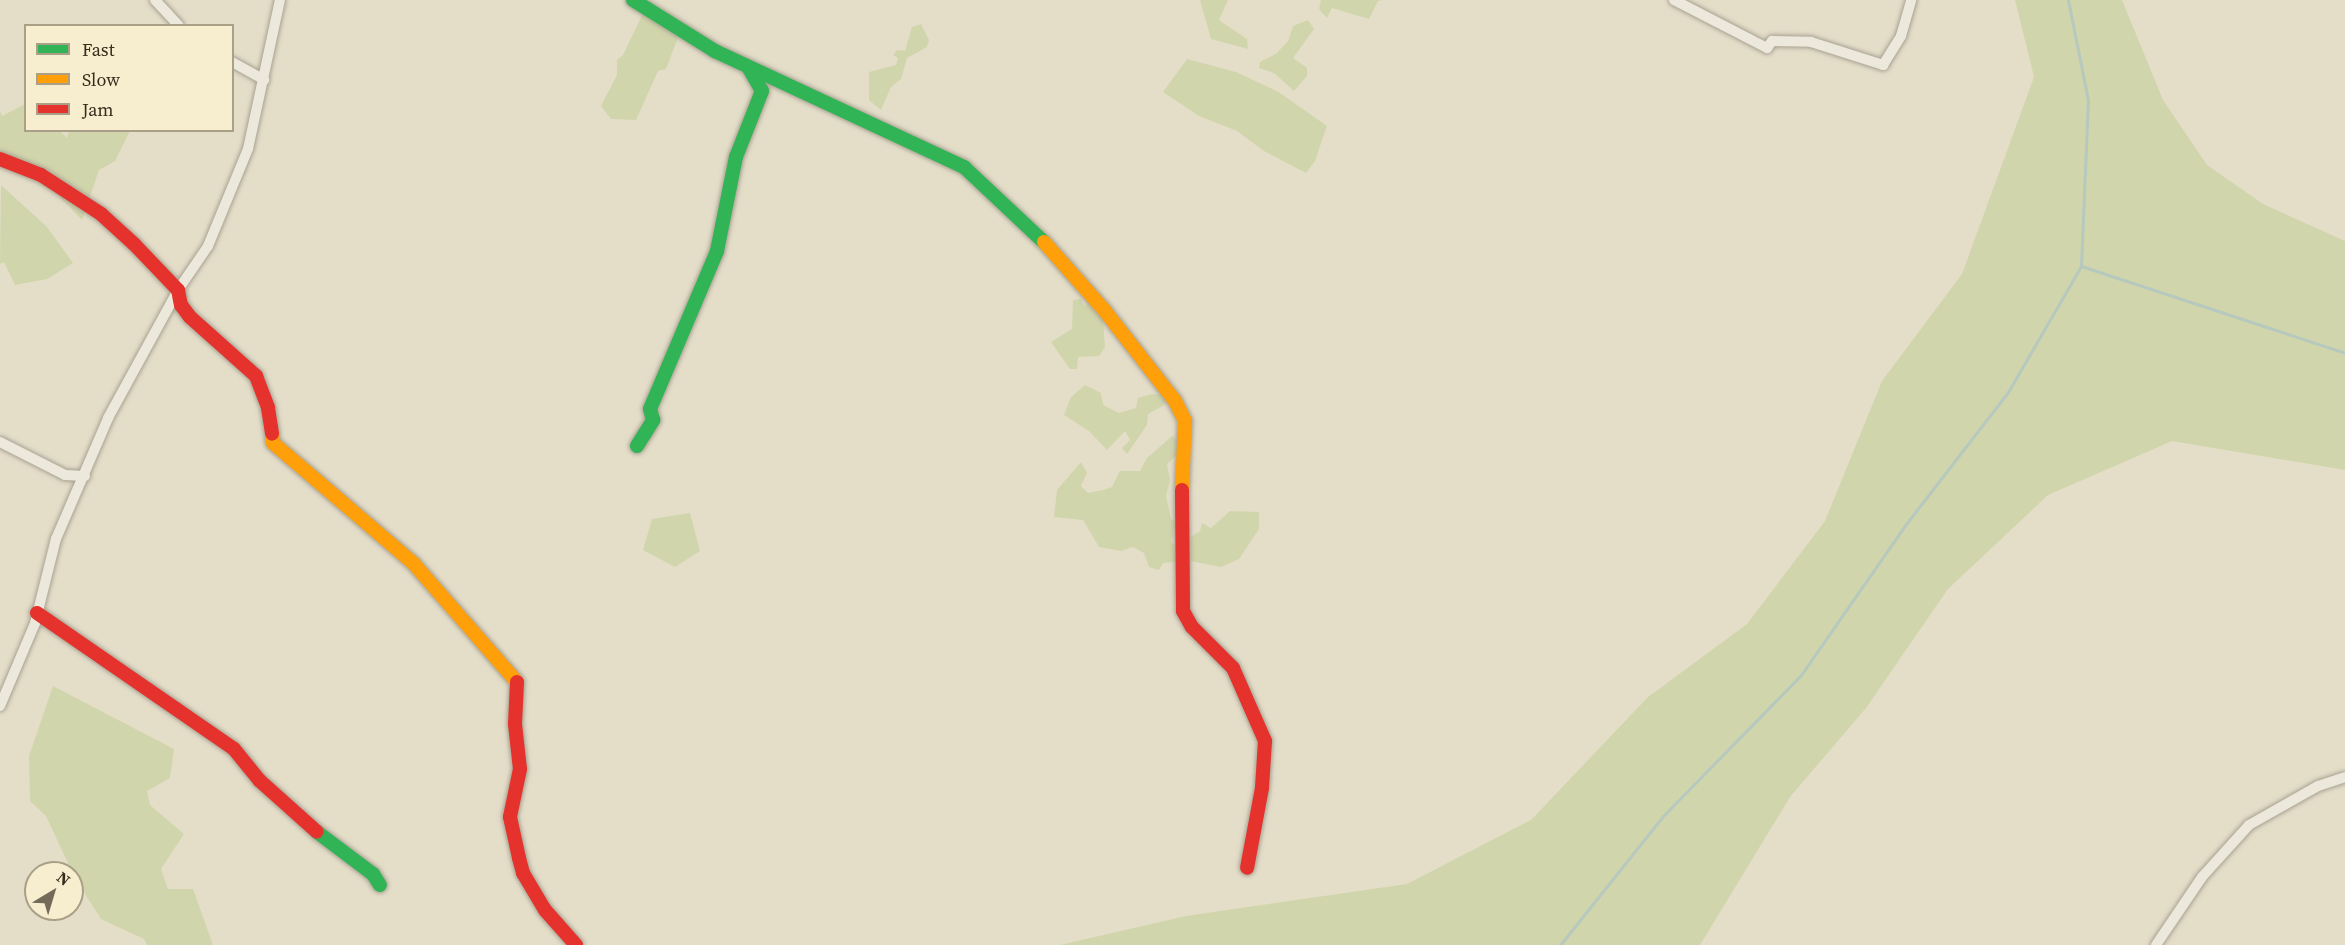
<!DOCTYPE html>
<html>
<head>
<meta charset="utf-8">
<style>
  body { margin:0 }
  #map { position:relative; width:2345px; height:945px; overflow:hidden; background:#e4dec9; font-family:"Source Serif 4",serif }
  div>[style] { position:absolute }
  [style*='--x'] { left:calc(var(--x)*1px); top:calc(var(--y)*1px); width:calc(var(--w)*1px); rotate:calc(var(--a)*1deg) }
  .green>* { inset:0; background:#d1d5ab }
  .stream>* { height:3px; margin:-1.5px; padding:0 1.5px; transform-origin:1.5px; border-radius:1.5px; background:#b6c9be }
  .roads { filter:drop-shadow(0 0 2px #a9a293) drop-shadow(0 0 2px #a9a293) }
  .street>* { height:10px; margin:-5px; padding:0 5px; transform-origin:5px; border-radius:5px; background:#ece8db }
  .fast>* { height:14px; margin:-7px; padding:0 7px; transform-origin:7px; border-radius:7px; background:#30b455 }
  .slow>* { height:14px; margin:-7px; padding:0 7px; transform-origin:7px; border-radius:7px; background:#ff9f0a }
  .jam>* { height:14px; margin:-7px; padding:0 7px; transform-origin:7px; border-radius:7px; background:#e5322d }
  span { translate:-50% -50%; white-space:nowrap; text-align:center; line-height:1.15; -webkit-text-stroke:4.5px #f6eece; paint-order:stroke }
  .legend { position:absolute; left:24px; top:24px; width:210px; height:108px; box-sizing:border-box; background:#f6eece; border:2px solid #aaa087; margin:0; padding:8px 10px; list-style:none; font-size:18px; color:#372b1c }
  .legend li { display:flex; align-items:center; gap:12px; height:30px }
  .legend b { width:30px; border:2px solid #aaa087 }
  .north { position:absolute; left:24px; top:861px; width:60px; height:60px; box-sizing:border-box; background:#f6eece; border:2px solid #aaa087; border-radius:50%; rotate:38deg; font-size:16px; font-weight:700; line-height:24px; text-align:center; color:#372b1c }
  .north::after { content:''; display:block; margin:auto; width:21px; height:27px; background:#746a59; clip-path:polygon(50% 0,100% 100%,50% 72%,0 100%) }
</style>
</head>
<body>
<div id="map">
  <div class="green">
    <i style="clip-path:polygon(1200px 0,1228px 0,1219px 20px,1247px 39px,1248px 49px,1211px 39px)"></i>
    <i style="clip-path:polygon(1321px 0,1383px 0,1378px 1px,1369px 19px,1332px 8px,1327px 18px,1319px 9px)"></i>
    <i style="clip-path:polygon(2015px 0,2122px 0,2163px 100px,2207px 165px,2263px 204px,2345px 241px,2345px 470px,2172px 441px,2048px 495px,1948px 589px,1866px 708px,1790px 797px,1700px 945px,1060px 945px,1186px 916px,1407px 884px,1531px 820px,1648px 697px,1747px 624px,1825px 521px,1882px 381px,1962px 274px,2034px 77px)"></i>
    <i style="clip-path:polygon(643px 13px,680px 32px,666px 69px,658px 71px,636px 120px,611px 119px,601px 106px,617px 75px,617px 60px,623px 55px)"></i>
    <i style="clip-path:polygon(1308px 20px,1314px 29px,1293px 58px,1307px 68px,1307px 76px,1294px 91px,1274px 73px,1259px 68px,1260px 62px,1277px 53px,1288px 41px,1293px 26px)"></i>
    <i style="clip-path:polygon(921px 24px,929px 40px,927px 47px,907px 58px,901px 79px,891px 87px,881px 110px,869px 100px,869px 72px,896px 65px,898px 58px,893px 55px,897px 50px,905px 51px,912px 27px)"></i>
    <i style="clip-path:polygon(1187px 59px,1236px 72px,1277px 91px,1327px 126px,1315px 161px,1306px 173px,1264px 151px,1237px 131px,1199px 116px,1163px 92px)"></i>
    <i style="clip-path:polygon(25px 104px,26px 130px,60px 131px,67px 138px,69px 131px,130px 131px,115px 161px,99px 170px,82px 220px,58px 195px,28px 173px,0 163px,0 111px,2px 116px)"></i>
    <i style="clip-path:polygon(1px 185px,47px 227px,73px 263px,47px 279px,15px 285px,4px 262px,0 264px)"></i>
    <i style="clip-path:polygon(1081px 299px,1084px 306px,1092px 302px,1103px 320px,1105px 347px,1099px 356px,1078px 357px,1077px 369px,1070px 369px,1051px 342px,1072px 329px,1073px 300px)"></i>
    <i style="clip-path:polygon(1085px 385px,1101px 393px,1103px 405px,1119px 413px,1136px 408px,1138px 398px,1152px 394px,1164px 395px,1166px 404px,1148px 414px,1147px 425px,1127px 454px,1122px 448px,1130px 440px,1125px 431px,1107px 450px,1089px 431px,1064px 415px,1071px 397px)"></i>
    <i style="clip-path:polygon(1172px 436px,1182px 442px,1177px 455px,1167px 464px,1170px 480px,1166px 496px,1171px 519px,1177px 522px,1171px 541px,1178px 553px,1176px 562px,1163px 563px,1159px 570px,1149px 567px,1144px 553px,1133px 547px,1121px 551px,1099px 547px,1083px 520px,1054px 517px,1057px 490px,1081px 462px,1087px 473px,1081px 486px,1088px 493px,1103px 490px,1112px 487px,1120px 471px,1140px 471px,1147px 458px)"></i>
    <i style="clip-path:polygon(1230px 511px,1259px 512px,1259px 529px,1239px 559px,1221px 567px,1190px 561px,1189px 538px,1200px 531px,1202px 523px,1211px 528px)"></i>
    <i style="clip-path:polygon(690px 513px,700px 551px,675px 567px,643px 550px,652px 519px)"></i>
    <i style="clip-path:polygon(53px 686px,174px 749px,170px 778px,147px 791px,150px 805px,184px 834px,161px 869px,168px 889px,193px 889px,213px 945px,147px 945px,144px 939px,101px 919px,75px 878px,46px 816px,30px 801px,29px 756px)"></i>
  </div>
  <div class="stream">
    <i style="--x:2081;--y:266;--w:278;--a:18.2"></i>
    <i style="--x:1560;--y:945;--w:164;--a:-51.4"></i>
    <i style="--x:1662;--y:817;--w:199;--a:-45.6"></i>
    <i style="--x:1801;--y:675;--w:184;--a:-55.2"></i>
    <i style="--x:1906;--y:524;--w:167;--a:-52.3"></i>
    <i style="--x:2008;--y:392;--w:146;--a:-59.9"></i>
    <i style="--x:2081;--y:266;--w:166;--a:-87.6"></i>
    <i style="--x:2088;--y:100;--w:102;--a:-101.3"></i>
  </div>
  <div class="roads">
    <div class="street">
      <i style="--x:155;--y:0;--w:35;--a:47"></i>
      <i style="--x:1674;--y:0;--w:105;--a:27.3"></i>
      <i style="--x:1767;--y:48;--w:9;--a:-54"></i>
      <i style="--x:1772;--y:41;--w:39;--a:1"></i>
      <i style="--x:1811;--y:42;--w:76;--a:17.7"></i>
      <i style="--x:1883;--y:65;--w:34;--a:-58"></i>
      <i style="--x:1901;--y:36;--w:37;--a:-74"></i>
      <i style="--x:232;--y:62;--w:37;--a:29"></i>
      <i style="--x:0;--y:442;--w:73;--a:26.9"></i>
      <i style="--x:65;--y:475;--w:20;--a:3"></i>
      <i style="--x:0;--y:706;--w:90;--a:-67.1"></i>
      <i style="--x:35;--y:623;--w:87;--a:-76"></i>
      <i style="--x:56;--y:539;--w:132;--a:-66.7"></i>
      <i style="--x:108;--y:418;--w:146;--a:-61.3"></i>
      <i style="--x:178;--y:290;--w:53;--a:-55.7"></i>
      <i style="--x:208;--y:246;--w:105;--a:-67.6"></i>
      <i style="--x:248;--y:149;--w:152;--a:-77.9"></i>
      <i style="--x:2156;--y:945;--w:82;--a:-55.9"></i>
      <i style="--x:2202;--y:877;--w:70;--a:-47.9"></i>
      <i style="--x:2249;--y:825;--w:79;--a:-29.5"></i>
      <i style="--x:2318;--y:786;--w:28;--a:-18"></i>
    </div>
    <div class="fast">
      <i style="--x:633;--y:0;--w:97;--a:31.9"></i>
      <i style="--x:715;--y:51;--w:275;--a:25"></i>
      <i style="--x:964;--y:167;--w:110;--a:43.2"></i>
      <i style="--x:637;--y:446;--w:31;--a:-58"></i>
      <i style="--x:653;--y:420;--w:11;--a:-105"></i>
      <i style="--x:650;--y:409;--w:172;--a:-67"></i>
      <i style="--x:717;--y:251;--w:96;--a:-78.6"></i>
      <i style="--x:736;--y:157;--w:71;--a:-68.5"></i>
      <i style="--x:762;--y:91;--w:28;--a:-120"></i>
      <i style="--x:317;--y:832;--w:70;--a:36.9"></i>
      <i style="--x:373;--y:874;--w:13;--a:58"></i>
    </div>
    <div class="slow">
      <i style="--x:1044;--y:242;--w:92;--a:48.5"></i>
      <i style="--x:1105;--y:311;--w:114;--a:52.1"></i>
      <i style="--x:1175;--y:401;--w:22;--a:63"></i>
      <i style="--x:1185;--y:421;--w:69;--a:92.5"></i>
      <i style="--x:272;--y:434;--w:9;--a:84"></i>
      <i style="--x:273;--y:443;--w:186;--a:40.6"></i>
      <i style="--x:414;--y:564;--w:157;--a:48.9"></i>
    </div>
    <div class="jam">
      <i style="--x:0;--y:159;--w:44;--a:21.3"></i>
      <i style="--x:41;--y:175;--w:72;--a:33"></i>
      <i style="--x:101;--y:214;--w:45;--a:42.3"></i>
      <i style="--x:134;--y:244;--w:64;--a:46.3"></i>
      <i style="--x:178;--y:290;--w:15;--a:79"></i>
      <i style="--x:181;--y:305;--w:15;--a:53"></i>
      <i style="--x:190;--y:317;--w:89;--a:41.8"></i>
      <i style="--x:256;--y:376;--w:34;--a:69"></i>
      <i style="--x:268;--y:408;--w:26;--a:81"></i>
      <i style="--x:1182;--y:490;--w:121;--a:89.5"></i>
      <i style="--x:1183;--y:611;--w:18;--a:61"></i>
      <i style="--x:1192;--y:627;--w:58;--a:45"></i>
      <i style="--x:1233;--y:668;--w:80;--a:66.3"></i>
      <i style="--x:1265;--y:741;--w:47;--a:93.7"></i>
      <i style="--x:1262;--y:788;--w:81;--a:100.6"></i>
      <i style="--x:37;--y:613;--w:239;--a:34.6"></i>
      <i style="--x:234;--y:749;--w:41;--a:50.9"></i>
      <i style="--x:260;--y:781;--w:76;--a:41.8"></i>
      <i style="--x:517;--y:682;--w:42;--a:92.7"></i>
      <i style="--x:515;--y:724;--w:45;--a:83.7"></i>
      <i style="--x:520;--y:769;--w:49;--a:101.8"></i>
      <i style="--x:510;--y:817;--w:42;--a:77.6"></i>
      <i style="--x:519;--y:858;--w:16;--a:75"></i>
      <i style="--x:523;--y:873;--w:43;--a:59.3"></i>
      <i style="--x:545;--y:910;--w:47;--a:48.5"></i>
    </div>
  </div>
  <ul class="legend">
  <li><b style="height:8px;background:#30b455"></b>Fast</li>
  <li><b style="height:8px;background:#ff9f0a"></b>Slow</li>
  <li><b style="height:8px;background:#e5322d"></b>Jam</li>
  </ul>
  <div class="north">N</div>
</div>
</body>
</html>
